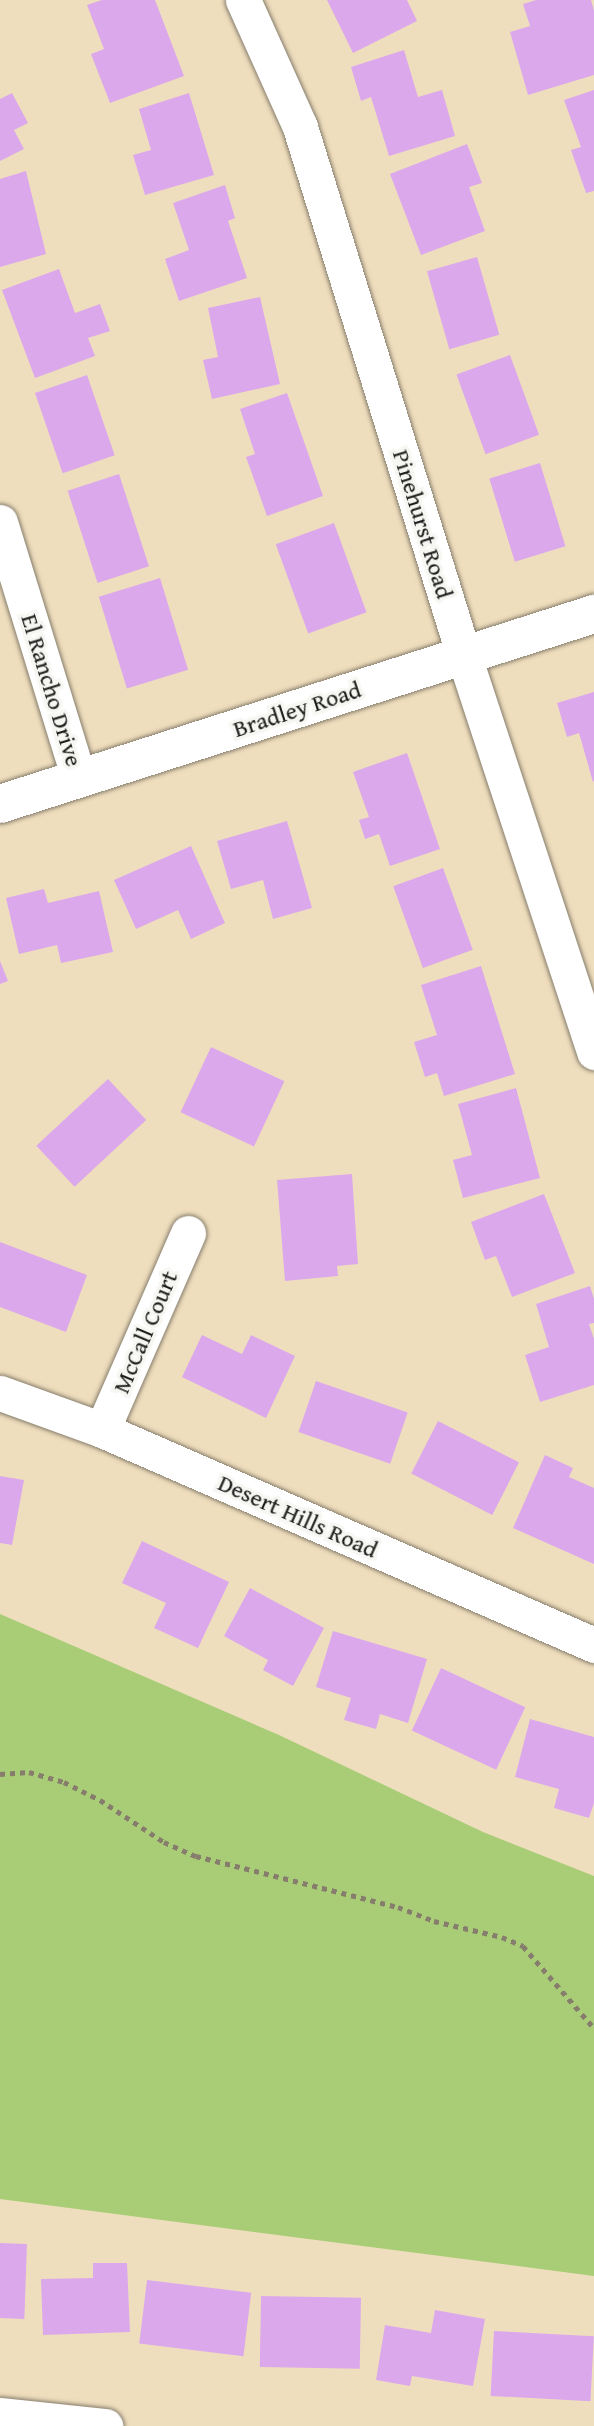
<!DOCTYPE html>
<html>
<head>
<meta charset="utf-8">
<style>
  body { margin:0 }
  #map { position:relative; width:594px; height:2426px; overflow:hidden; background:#efdebd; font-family:"Gentium Book Plus",serif }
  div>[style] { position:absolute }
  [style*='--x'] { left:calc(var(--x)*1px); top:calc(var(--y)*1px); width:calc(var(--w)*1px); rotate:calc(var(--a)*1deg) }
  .green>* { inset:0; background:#a9cd77 }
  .building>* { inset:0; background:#dca8ec; transform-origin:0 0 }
  .path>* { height:4.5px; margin-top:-2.25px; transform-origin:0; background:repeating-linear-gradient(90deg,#867d6c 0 5px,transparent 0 10px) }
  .roads { filter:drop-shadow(0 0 2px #867d6c) drop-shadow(0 0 2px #867d6c) }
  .street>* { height:35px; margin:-17.5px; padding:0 17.5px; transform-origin:17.5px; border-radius:17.5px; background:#fff }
  .secondary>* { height:38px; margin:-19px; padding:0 19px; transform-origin:19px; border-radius:19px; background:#fff }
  span { translate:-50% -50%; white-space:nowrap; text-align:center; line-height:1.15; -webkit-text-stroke:7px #f6f6f2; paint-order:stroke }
  .street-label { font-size:24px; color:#1c1c1c }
</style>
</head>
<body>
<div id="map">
  <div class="green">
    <i style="clip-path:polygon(0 1614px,279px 1735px,483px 1832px,594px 1876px,594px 2276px,0 2199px)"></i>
  </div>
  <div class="building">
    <i style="clip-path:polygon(102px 0,155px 0,184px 76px,110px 103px,91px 54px,104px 49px,87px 5px)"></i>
    <i style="clip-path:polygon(327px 0,407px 0,417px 21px,353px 53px)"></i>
    <i style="clip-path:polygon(536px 0,591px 0,594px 11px,594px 75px,528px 95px,510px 32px,530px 26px,523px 4px)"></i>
    <i style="clip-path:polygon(404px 50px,418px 97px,442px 90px,455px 136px,389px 156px,371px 97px,361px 101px,351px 67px)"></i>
    <i style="clip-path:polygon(594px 90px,594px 191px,586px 193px,571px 150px,581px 147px,564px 100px)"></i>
    <i style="clip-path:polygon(12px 93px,28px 123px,14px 130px,24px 149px,0 161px,0 99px)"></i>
    <i style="clip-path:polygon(189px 93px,214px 175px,145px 195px,133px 155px,151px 150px,139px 109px)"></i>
    <i style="clip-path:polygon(467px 144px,482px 183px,469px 187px,485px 231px,421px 255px,390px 174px)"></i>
    <i style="clip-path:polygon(26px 171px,46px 254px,0 267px,0 179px)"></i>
    <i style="clip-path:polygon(225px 185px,235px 218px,228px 221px,247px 278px,179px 301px,165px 259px,189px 250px,173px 203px)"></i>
    <i style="left:477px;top:257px;width:81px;height:52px;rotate:74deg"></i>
    <i style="clip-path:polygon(59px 269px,75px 313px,100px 304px,110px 331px,88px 338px,95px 356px,35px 378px,2px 290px)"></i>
    <i style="clip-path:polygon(260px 297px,280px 384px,212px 399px,203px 360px,218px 357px,208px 308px)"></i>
    <i style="left:510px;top:355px;width:85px;height:57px;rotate:70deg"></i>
    <i style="left:87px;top:375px;width:85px;height:55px;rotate:71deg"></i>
    <i style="clip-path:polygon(287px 393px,323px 496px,267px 516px,246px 457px,255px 454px,240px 409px)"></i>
    <i style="left:540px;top:463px;width:87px;height:53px;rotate:73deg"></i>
    <i style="left:119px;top:474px;width:97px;height:54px;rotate:72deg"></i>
    <i style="left:334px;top:523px;width:95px;height:62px;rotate:70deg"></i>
    <i style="left:160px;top:578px;width:96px;height:64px;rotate:73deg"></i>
    <i style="clip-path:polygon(594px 692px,594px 781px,593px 782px,579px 733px,567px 737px,557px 703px)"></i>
    <i style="clip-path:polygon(407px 753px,440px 849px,390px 866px,379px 834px,365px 839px,359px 820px,369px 817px,353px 772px)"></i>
    <i style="clip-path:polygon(287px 821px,312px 908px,273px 919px,263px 880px,231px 889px,217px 841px)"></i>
    <i style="clip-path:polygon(191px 846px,225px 923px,191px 939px,178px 910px,136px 929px,114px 880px)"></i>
    <i style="left:443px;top:868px;width:87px;height:53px;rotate:70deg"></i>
    <i style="clip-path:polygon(44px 889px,48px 903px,99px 891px,113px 952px,61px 963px,57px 945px,19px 954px,6px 898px)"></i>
    <i style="clip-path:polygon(0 961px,8px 981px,0 984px)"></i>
    <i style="clip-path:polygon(481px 966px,515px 1074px,444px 1096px,437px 1073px,425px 1077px,414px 1042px,437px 1035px,421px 985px)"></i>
    <i style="left:211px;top:1047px;width:81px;height:72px;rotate:25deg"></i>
    <i style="left:108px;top:1079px;width:56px;height:98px;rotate:47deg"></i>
    <i style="clip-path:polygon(516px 1088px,540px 1178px,463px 1198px,453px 1160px,472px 1155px,458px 1104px)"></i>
    <i style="clip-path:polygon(352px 1174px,358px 1264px,337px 1266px,338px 1276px,285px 1281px,277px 1180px)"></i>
    <i style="clip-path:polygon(544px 1194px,575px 1273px,512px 1297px,496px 1256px,485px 1260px,471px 1222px)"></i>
    <i style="clip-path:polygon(0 1242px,87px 1275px,66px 1332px,0 1307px)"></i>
    <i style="clip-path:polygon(590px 1286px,594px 1299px,594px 1323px,589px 1324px,594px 1339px,594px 1385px,540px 1402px,525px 1355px,549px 1347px,536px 1304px)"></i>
    <i style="clip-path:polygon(202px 1335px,242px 1354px,251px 1335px,295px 1356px,266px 1418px,182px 1377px)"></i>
    <i style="left:316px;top:1381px;width:97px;height:54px;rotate:19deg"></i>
    <i style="left:438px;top:1421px;width:91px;height:59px;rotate:27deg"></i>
    <i style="clip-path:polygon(545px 1455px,573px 1468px,569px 1477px,594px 1488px,594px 1564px,513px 1528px)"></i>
    <i style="clip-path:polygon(0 1476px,24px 1480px,12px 1545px,0 1543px)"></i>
    <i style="clip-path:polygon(142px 1541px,229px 1582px,198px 1648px,154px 1628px,166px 1603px,122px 1583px)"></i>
    <i style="clip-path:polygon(250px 1588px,324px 1628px,293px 1686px,263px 1670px,268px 1660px,224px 1636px)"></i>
    <i style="clip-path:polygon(333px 1631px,427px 1659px,408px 1723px,380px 1714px,376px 1729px,344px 1720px,351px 1698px,316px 1687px)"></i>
    <i style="left:441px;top:1668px;width:93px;height:69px;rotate:25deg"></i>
    <i style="clip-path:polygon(530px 1719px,594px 1737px,594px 1803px,589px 1818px,554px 1808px,559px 1789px,515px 1777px)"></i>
    <i style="left:0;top:2243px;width:27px;height:75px;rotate:2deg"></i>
    <i style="clip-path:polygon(93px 2263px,127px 2263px,130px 2332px,43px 2335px,41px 2279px,93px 2278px)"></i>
    <i style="left:147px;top:2280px;width:105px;height:64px;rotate:7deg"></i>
    <i style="left:261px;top:2296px;width:100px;height:71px;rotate:1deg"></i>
    <i style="clip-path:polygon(435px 2310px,485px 2319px,473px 2386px,412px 2376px,410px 2386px,376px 2380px,385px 2325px,431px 2333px)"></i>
    <i style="left:494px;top:2331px;width:100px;height:65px;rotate:3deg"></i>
  </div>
  <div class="path">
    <i style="--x:0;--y:1774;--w:29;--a:-4"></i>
    <i style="--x:29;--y:1772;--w:36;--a:16"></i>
    <i style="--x:64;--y:1782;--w:40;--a:26.6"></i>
    <i style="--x:100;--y:1800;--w:77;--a:33.3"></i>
    <i style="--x:164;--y:1842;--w:35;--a:24"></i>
    <i style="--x:196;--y:1856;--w:208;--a:14.2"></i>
    <i style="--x:398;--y:1907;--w:39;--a:21"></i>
    <i style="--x:434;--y:1921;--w:70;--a:13.2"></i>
    <i style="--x:502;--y:1937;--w:23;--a:23"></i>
    <i style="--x:523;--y:1946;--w:108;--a:49.1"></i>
  </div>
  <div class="roads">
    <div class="street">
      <i style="--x:243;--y:0;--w:139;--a:65.8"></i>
      <i style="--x:300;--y:127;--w:554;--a:72.78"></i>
      <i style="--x:464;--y:656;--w:417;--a:71.8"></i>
      <i style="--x:0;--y:522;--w:268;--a:72.9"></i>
      <i style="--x:0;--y:1393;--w:109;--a:19.9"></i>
      <i style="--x:102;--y:1430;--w:537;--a:23.6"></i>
      <i style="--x:102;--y:1430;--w:215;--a:-66.4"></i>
      <i style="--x:0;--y:2415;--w:106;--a:6"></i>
    </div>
    <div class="secondary">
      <i style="--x:0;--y:804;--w:624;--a:-17.74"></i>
    </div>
  </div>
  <div class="street-label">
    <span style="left:423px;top:524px;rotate:73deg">Pinehurst Road</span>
    <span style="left:52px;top:690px;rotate:73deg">El Rancho Drive</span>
    <span style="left:297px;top:709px;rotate:-18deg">Bradley Road</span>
    <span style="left:145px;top:1332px;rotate:-67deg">McCall Court</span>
    <span style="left:298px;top:1516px;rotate:24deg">Desert Hills Road</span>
  </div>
</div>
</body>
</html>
